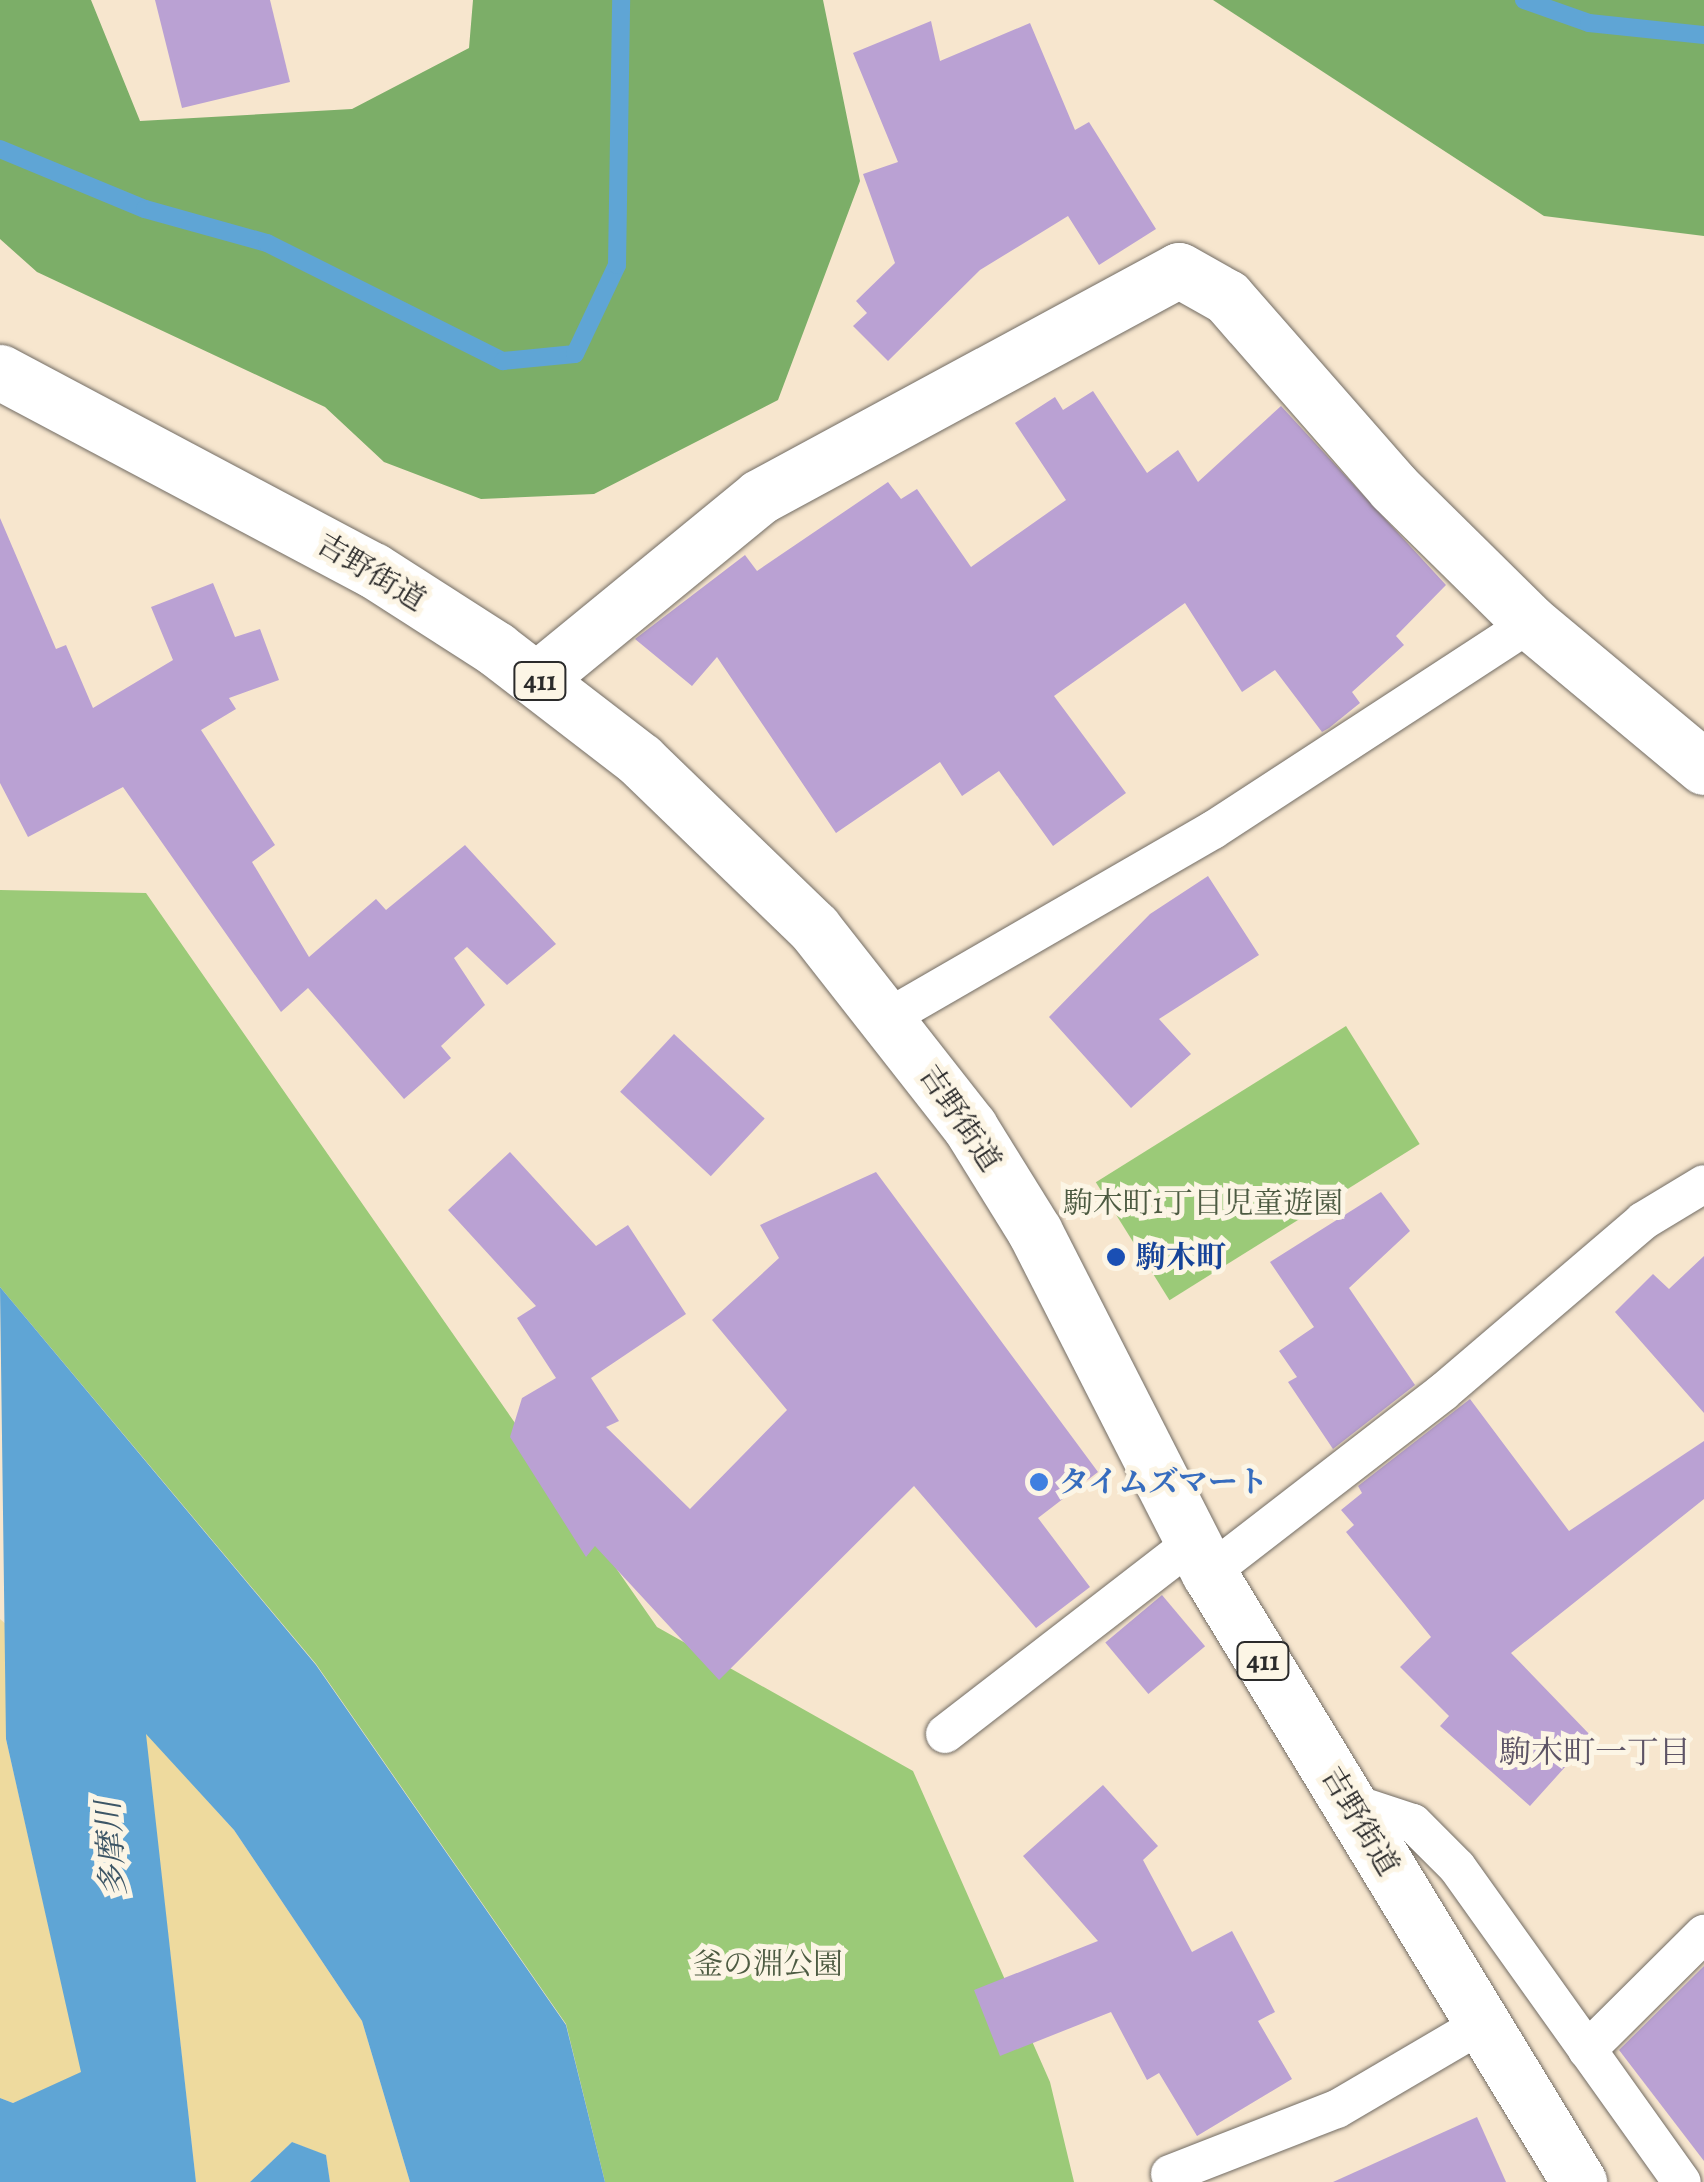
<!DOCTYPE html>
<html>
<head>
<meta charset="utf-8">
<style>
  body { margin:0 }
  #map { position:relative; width:1704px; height:2182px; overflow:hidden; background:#f7e6ce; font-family:Alegreya,"Noto Serif JP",serif }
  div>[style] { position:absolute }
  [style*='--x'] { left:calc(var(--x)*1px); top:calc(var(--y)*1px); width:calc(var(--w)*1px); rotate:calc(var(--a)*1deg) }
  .green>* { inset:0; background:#9bca78; transform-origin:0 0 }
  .forest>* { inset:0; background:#7cae68 }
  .sand>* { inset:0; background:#eeda9e }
  .water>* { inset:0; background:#5fa5d5 }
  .stream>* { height:18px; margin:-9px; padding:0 9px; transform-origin:9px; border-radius:9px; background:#5fa5d5 }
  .building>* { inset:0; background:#baa1d3; transform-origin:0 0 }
  .roads { filter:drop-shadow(0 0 2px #726c64) drop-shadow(0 0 2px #726c64) }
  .lane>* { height:38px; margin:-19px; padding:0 19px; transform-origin:19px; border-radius:19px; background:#fff }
  .street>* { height:55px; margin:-27.5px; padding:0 27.5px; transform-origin:27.5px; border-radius:27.5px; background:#fff }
  .highway>* { height:55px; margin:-27.5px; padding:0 27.5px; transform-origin:27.5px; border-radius:27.5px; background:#fff }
  .dots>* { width:28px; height:28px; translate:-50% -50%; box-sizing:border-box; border:5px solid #fcf5e5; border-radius:50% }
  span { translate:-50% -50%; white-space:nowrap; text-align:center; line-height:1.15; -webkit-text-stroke:10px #fcf5e5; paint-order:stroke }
  .shield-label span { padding:2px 8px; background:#fcf5e5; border:2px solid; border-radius:8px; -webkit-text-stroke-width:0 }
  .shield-label { font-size:28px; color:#2b2b2b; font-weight:700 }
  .street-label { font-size:30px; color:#2b2b2b }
  .park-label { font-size:30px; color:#4d5b42 }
  .transit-label { font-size:30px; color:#164399; font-weight:700 }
  .left { translate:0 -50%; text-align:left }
  .shop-label { font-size:30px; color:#366cbe; font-weight:700 }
  .neighbourhood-label { font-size:32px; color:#5d5466 }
  .water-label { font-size:32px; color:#3d5666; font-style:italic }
</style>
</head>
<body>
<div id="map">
  <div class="green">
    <i style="clip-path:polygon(0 890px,146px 893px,657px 1627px,913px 1771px,1050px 2082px,1074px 2182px,605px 2182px,566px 2024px,316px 1664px,0 1287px)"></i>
    <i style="left:1346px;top:1026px;width:139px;height:295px;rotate:58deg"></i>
  </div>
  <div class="forest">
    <i style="clip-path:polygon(0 0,91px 0,140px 121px,352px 109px,469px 48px,473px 0,823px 0,860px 181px,778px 400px,594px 494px,481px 499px,384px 462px,325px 407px,37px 272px,0 239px)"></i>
    <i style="clip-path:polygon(1213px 0,1704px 0,1704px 236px,1544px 216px)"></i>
  </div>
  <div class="sand">
    <i style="clip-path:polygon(0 1619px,8px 1626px,6px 1739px,82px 2073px,13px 2103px,0 2098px)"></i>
    <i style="clip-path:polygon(145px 1732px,234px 1830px,362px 2021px,410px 2182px,330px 2182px,326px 2156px,292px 2142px,250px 2182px,196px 2182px)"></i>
  </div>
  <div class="water">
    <i style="clip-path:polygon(0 1287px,316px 1665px,566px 2025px,605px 2182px,410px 2182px,362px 2021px,234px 1830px,146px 1734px,196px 2182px,0 2182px,0 2098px,13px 2103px,81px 2072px,6px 1739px)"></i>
    <i style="clip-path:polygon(292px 2142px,326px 2155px,330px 2182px,250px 2182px)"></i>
  </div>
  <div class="stream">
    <i style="--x:1524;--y:0;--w:69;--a:19.5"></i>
    <i style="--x:1589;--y:23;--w:116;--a:6"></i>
    <i style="--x:0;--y:149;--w:157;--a:22.5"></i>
    <i style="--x:145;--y:209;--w:127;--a:15.6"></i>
    <i style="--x:267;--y:243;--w:264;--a:26.6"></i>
    <i style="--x:503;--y:361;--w:72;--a:-5.6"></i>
    <i style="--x:575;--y:354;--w:98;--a:-64.7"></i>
    <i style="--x:617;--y:265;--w:265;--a:-89.1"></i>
  </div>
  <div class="building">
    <i style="clip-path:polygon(155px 0,270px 0,290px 82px,182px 108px)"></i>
    <i style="clip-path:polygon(931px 21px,940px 61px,1030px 23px,1075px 130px,1089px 122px,1156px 229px,1099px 265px,1068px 216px,980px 270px,888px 361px,853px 326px,867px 313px,856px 301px,895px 263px,863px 174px,898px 162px,853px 53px)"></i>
    <i style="clip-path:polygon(1093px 391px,1147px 473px,1178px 450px,1198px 482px,1281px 406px,1446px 585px,1396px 636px,1404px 645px,1352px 692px,1360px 703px,1329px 728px,1322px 732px,1275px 670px,1242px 692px,1185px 603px,1054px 696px,1126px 793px,1053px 846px,999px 771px,962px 796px,940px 762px,836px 833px,717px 657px,692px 686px,635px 639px,745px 555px,757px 571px,888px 482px,901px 499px,917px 489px,971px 567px,1066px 500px,1015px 423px,1055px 397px,1063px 410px)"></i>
    <i style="clip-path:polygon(0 518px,56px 649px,66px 645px,93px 708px,173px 660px,151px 607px,213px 583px,235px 637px,260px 629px,279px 680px,229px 698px,236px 709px,201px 730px,275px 845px,252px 862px,309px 957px,376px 899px,386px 910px,465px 845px,556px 944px,507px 985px,467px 947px,454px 958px,485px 1005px,441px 1046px,451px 1058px,404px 1099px,308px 988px,281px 1012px,123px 787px,28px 837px,0 783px)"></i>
    <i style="clip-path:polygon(1208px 876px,1259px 955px,1159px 1019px,1191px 1054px,1131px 1108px,1049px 1017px,1150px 914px)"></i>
    <i style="left:674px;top:1034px;width:124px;height:79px;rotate:43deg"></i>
    <i style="clip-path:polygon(510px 1152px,596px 1246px,628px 1225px,686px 1314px,591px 1378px,619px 1421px,606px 1427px,690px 1509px,787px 1410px,712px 1320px,779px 1258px,760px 1225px,876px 1172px,1098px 1472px,1038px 1518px,1090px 1587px,1036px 1628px,914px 1486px,719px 1680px,595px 1546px,586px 1557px,510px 1437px,522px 1398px,556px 1378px,517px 1318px,536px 1306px,448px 1210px)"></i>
    <i style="clip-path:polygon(1381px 1192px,1410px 1231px,1349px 1288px,1415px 1385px,1333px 1449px,1288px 1382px,1297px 1377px,1279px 1351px,1314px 1327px,1270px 1262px)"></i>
    <i style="clip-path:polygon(1704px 1256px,1704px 1413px,1615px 1312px,1653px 1274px,1669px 1289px)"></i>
    <i style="clip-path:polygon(1470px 1399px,1569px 1531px,1704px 1441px,1704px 1499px,1511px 1653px,1592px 1737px,1530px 1806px,1440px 1726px,1449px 1716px,1400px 1667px,1431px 1637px,1346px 1532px,1354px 1525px,1341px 1510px,1362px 1493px,1358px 1486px)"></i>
    <i style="left:1162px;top:1595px;width:67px;height:74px;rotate:50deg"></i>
    <i style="clip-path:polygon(1103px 1785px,1158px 1846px,1143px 1860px,1192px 1952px,1232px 1931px,1275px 2012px,1258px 2021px,1292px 2079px,1197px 2136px,1159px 2073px,1147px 2080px,1111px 2012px,1000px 2056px,974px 1990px,1098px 1941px,1023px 1856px)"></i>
    <i style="clip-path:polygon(1704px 1966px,1704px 2161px,1619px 2050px)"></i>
    <i style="clip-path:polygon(1477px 2117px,1506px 2182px,1333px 2182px)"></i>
  </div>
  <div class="roads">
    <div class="lane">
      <i style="--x:889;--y:1017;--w:374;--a:-30"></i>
      <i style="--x:1213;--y:830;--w:379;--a:-33.1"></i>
      <i style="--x:1209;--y:1573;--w:296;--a:-37.7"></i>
      <i style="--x:1443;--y:1392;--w:263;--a:-40.5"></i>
      <i style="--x:1643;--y:1221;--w:71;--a:-31.2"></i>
      <i style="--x:945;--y:1734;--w:312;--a:-37.7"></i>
      <i style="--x:1349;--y:1802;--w:67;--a:18.2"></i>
      <i style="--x:1413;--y:1823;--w:62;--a:45"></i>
      <i style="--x:1457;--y:1867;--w:387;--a:54.5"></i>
      <i style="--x:1587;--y:2050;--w:165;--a:-44.8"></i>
      <i style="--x:1170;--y:2174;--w:179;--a:-21.3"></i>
      <i style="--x:1337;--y:2109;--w:168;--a:-30.4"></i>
    </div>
    <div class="street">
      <i style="--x:537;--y:679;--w:287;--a:-39.3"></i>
      <i style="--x:759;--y:497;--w:477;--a:-28.4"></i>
      <i style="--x:1179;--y:270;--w:55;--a:29.4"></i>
      <i style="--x:1227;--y:297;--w:254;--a:48.8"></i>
      <i style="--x:1394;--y:488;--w:192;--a:44.6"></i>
      <i style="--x:1531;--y:623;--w:225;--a:39.8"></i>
    </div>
    <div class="highway">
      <i style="--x:0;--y:372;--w:422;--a:28"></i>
      <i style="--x:373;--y:570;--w:146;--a:32.7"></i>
      <i style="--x:496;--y:649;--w:182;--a:37.6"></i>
      <i style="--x:640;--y:760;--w:242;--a:44"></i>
      <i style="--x:814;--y:928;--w:253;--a:51.9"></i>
      <i style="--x:970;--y:1127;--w:123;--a:58.2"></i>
      <i style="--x:1035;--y:1232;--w:383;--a:63"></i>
      <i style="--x:1209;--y:1573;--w:713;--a:58.72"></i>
    </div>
  </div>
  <div class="dots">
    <i style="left:1116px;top:1257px;background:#1a4fb4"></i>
    <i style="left:1039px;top:1482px;background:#3f7fe0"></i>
  </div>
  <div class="shield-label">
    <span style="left:540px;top:681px">411</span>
    <span style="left:1263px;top:1661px">411</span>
  </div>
  <div class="street-label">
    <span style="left:371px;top:572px;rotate:31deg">吉野街道</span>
    <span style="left:960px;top:1118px;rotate:56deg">吉野街道</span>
    <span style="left:1360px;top:1821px;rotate:59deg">吉野街道</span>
  </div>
  <div class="park-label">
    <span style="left:1203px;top:1203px">駒木町1丁目児童遊園</span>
    <span style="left:768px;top:1964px">釜の淵公園</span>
  </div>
  <div class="transit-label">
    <span class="left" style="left:1136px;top:1257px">駒木町</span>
  </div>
  <div class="shop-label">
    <span class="left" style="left:1059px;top:1482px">タイムズマート</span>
  </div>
  <div class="neighbourhood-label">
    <span style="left:1595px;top:1752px">駒木町一丁目</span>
  </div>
  <div class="water-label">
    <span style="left:111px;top:1849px;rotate:-94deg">多摩川</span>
  </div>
</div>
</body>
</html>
